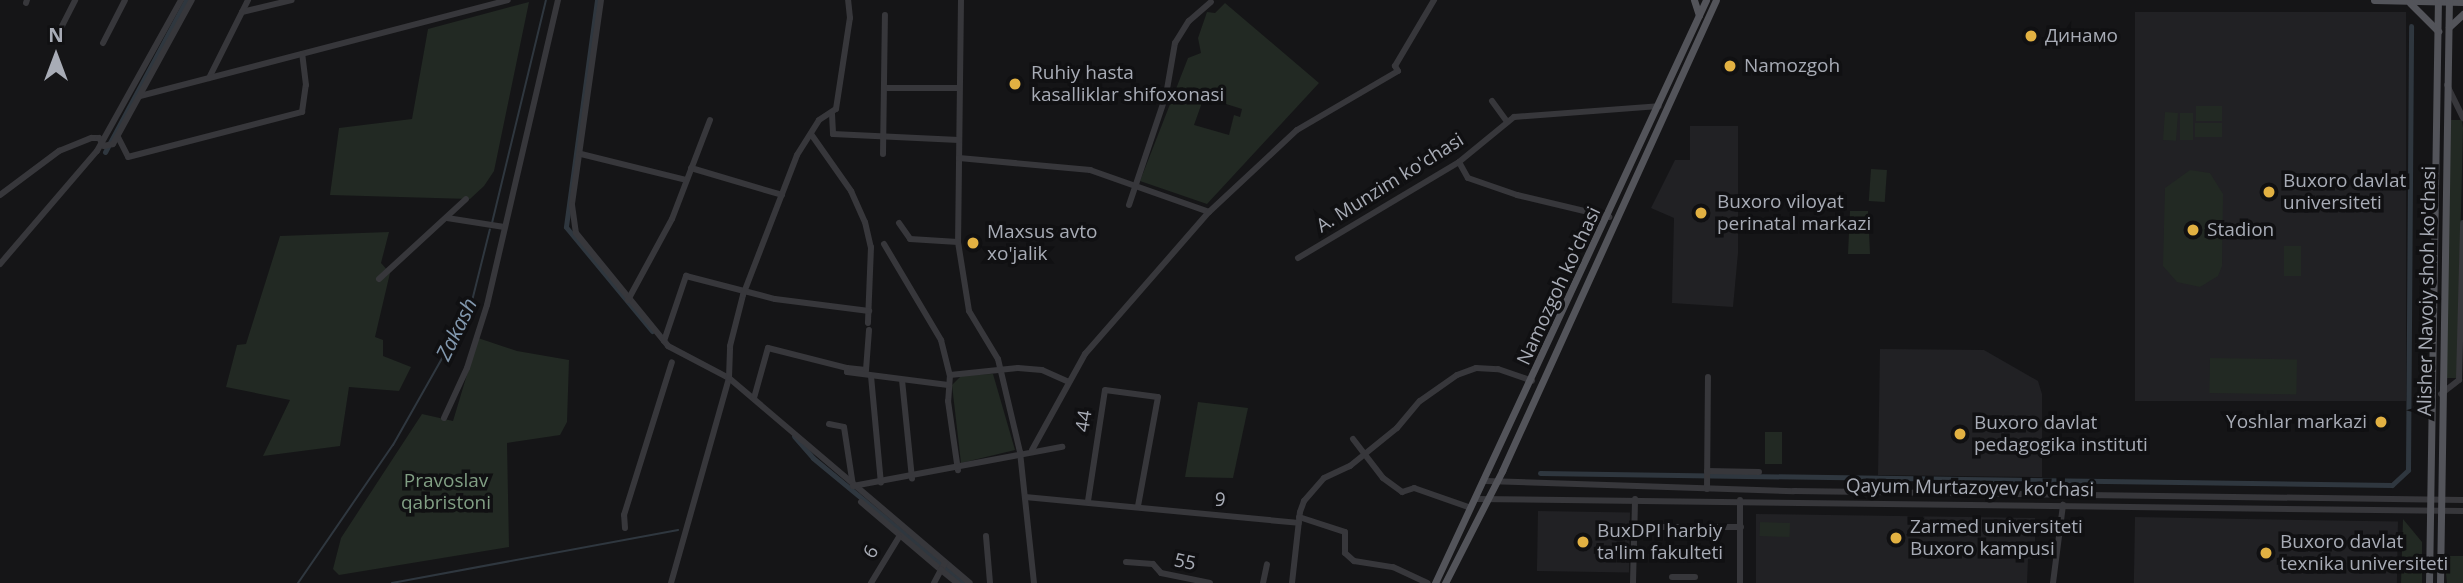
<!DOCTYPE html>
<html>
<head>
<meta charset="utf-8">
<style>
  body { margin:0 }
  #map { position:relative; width:2463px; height:583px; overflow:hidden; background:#151517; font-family:"Open Sans",sans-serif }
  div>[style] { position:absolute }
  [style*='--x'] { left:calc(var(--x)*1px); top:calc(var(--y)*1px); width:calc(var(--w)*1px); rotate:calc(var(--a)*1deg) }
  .built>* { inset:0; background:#212124; transform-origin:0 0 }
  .green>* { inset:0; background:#222923; transform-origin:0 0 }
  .stream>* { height:2px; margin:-1px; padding:0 1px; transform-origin:1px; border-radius:1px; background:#2f373f }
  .canal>* { height:5px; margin:-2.5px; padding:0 2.5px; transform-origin:2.5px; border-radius:2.5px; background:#2f373f }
  .minor>* { height:6px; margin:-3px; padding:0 3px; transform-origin:3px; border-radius:3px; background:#37373b }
  .major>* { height:7px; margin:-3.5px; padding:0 3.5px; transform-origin:3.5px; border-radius:3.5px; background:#53545a }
  .dots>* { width:19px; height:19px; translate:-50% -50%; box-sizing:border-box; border:4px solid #101012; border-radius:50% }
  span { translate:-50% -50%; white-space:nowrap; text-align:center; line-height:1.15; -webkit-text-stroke:7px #101012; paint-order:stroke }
  .poi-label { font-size:19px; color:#a8acb6 }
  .left { translate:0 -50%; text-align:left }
  .right { translate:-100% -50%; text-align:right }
  .street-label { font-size:19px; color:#a8acb6 }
  .park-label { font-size:19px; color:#819f84 }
  .water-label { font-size:21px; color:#8298ae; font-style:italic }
  .north { position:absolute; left:21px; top:21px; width:70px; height:70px; -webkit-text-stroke:5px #101012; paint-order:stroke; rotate:0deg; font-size:19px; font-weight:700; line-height:28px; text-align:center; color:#a8acb6 }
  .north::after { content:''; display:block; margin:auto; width:24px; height:32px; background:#a8acb6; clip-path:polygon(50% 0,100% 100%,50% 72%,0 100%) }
</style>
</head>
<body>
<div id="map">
  <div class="built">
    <i style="left:2135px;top:12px;width:271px;height:389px"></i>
    <i style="clip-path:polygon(1690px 126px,1738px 126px,1738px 253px,1733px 307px,1672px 303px,1674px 218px,1651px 208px,1675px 160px,1690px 160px)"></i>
    <i style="clip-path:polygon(1880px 349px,1984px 350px,2038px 381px,2042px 394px,2042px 477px,1878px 475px)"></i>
    <i style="left:1538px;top:511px;width:92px;height:60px;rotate:1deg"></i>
    <i style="clip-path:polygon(1756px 514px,2035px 518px,2035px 558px,2028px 559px,2027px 583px,1756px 583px)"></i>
    <i style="left:2135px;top:517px;width:263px;height:66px;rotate:1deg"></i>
  </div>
  <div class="green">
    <i style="clip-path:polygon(529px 2px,494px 171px,484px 186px,470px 199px,330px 195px,339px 128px,412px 119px,428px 29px)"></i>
    <i style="clip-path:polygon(evenodd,1225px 3px,1319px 83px,1207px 204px,1140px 181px,1188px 58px,1201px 53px,1198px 38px,1207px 12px,1215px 13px,1225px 3px,1204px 97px,1242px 109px,1240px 117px,1234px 115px,1229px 135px,1194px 125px,1204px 97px)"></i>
    <i style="left:2196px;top:106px;width:26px;height:15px"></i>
    <i style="left:2165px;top:112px;width:13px;height:28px;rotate:4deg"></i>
    <i style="left:2180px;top:113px;width:13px;height:27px"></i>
    <i style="clip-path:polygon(2450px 120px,2462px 120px,2463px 128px,2457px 378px,2445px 378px)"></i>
    <i style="left:2195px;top:123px;width:27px;height:14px"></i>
    <i style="left:1871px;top:169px;width:16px;height:32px;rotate:4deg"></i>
    <i style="clip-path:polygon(2190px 170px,2210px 173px,2223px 194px,2222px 266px,2218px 276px,2200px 287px,2177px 282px,2163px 266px,2165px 188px)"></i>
    <i style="clip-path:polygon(1850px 211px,1868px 211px,1870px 254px,1848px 254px)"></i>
    <i style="clip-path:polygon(389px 232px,381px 263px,390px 273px,375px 337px,383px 340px,383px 356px,411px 367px,399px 391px,349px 387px,340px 446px,263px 456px,290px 400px,226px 387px,237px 345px,246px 344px,280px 236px)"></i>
    <i style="left:2284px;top:246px;width:17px;height:30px"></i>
    <i style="clip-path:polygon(478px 338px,517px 351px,569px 360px,567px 422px,560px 435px,507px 443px,509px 547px,339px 575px,333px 569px,341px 538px,422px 414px,453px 421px)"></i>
    <i style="left:2210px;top:358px;width:87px;height:35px;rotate:1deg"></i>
    <i style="clip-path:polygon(993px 374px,1015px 450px,961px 463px,952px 385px,962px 375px)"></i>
    <i style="clip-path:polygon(1198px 402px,1248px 408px,1233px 478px,1185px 477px)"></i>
    <i style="left:1765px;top:432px;width:17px;height:32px"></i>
    <i style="clip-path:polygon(2403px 519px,2422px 542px,2422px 583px,2401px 583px)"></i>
    <i style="left:1760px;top:522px;width:30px;height:14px;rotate:2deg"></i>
    <i style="clip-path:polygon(2444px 556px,2463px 556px,2463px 583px,2447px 583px)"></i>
  </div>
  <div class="stream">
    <i style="--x:492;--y:223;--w:229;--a:-76.4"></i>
    <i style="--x:298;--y:583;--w:168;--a:-55.5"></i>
    <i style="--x:393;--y:445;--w:156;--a:-60.5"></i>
    <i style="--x:470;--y:309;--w:82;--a:-76"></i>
    <i style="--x:392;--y:583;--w:291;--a:-10.5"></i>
  </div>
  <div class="canal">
    <i style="--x:597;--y:0;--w:229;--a:97.8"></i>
    <i style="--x:566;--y:227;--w:135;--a:50.4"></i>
    <i style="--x:105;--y:152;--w:172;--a:-61.9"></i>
    <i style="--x:794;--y:436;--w:29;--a:49"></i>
    <i style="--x:813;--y:458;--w:196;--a:39.6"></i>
    <i style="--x:1540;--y:473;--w:852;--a:0.81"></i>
    <i style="--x:2392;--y:485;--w:22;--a:-43"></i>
    <i style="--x:2408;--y:470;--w:444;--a:-89.6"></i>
  </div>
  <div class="minor">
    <i style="--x:601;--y:0;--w:207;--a:98.1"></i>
    <i style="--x:572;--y:205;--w:28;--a:82"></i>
    <i style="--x:576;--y:233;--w:146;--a:50.8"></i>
    <i style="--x:668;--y:346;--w:69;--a:27.7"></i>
    <i style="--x:729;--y:378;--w:316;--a:40.4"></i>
    <i style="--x:961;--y:0;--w:242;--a:90.7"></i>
    <i style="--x:958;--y:242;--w:70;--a:80.9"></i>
    <i style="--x:969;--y:311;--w:56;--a:58.9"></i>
    <i style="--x:998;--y:359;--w:96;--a:76.7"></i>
    <i style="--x:1020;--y:452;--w:132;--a:83.9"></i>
    <i style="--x:26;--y:3;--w:3;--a:-72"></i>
    <i style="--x:242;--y:12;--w:51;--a:-13.5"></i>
    <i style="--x:62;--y:26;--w:29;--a:-63"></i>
    <i style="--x:103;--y:43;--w:48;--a:-62.9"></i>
    <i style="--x:209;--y:78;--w:87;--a:-63.4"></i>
    <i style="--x:2447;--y:85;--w:37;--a:64"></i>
    <i style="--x:884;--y:88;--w:74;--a:0"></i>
    <i style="--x:140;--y:96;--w:380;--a:-14.6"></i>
    <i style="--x:1492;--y:101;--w:26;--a:54"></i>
    <i style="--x:832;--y:114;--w:20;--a:87"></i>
    <i style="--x:833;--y:134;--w:126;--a:2.7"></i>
    <i style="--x:811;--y:134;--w:70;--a:54.9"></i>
    <i style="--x:851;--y:191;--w:34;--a:66"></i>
    <i style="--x:865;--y:222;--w:26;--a:77"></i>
    <i style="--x:871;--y:247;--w:76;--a:92.3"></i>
    <i style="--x:118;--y:137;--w:22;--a:63"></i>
    <i style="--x:128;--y:157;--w:180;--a:-14.5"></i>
    <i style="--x:302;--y:112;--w:27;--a:-82"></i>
    <i style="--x:306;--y:85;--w:31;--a:-97"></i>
    <i style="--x:581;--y:154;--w:108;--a:13.9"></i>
    <i style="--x:883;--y:154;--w:139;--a:-89.2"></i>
    <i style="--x:959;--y:158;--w:132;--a:5.2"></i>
    <i style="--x:1090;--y:170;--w:126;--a:19.4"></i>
    <i style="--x:1209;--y:212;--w:120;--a:-43"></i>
    <i style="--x:1297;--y:130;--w:117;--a:-30.3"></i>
    <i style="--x:1398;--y:71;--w:6;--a:-121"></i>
    <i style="--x:1395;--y:66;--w:77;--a:-59.4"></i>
    <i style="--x:1459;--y:162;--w:18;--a:61"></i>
    <i style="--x:1468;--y:178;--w:52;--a:19.1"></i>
    <i style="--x:1517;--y:195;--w:95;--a:13.4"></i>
    <i style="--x:691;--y:168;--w:95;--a:16.5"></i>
    <i style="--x:0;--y:195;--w:74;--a:-36.7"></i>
    <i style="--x:59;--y:151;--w:35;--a:-22"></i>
    <i style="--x:92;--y:138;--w:7;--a:0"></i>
    <i style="--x:99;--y:138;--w:9;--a:58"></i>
    <i style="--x:104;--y:146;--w:9;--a:-13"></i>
    <i style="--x:113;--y:144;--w:164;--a:-61.3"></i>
    <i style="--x:1129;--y:205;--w:116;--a:-71.4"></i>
    <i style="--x:1166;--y:95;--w:53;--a:-80.2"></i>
    <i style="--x:1175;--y:43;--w:26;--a:-58"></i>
    <i style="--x:1189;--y:21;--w:29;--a:-41"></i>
    <i style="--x:447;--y:218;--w:58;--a:9"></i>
    <i style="--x:899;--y:223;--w:19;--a:55"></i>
    <i style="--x:910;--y:239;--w:48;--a:3.6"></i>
    <i style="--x:884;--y:244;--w:112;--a:59.3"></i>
    <i style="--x:941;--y:340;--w:36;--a:76"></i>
    <i style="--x:950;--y:375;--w:26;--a:94"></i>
    <i style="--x:948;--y:401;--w:70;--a:81.8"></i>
    <i style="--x:1298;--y:258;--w:187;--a:-30.8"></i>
    <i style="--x:1459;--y:162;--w:71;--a:-39.3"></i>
    <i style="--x:1514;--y:117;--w:145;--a:-4.3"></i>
    <i style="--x:0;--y:264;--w:149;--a:-49.4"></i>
    <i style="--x:97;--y:151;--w:173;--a:-60.9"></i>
    <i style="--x:379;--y:279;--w:118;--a:-42.6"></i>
    <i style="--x:628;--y:300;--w:92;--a:-61.5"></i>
    <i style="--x:672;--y:219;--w:106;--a:-69"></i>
    <i style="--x:664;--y:341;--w:69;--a:-71.3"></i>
    <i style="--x:686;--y:276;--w:92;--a:14.5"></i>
    <i style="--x:775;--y:299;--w:95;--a:7.3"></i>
    <i style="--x:847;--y:368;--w:19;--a:6"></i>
    <i style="--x:866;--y:370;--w:40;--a:-85.7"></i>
    <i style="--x:950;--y:375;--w:68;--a:-5.9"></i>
    <i style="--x:1018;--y:368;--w:24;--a:5"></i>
    <i style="--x:1042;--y:370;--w:27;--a:24"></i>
    <i style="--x:871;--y:376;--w:107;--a:84.7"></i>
    <i style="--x:902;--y:380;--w:99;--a:84.2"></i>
    <i style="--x:2441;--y:394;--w:23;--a:-38"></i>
    <i style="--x:2459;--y:380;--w:157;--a:-88.5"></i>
    <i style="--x:754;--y:398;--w:52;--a:-74.4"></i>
    <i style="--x:768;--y:348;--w:81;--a:14.2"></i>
    <i style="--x:847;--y:368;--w:4;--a:90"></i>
    <i style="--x:847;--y:372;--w:102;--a:7.3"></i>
    <i style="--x:444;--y:418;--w:55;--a:-65.3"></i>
    <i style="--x:467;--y:368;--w:66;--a:-72.4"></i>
    <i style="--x:487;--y:305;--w:313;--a:-76.9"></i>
    <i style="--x:829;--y:424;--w:15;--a:11"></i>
    <i style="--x:844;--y:427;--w:60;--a:81.3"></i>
    <i style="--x:853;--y:486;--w:213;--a:-10.6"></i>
    <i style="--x:1353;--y:439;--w:49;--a:52.4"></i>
    <i style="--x:1383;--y:478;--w:24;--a:36"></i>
    <i style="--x:1402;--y:492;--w:13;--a:-18"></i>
    <i style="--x:1414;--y:488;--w:60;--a:19.3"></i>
    <i style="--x:1032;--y:450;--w:110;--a:-61.1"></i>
    <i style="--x:1085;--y:354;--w:189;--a:-48.9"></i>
    <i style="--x:1707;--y:471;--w:52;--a:1.1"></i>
    <i style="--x:1486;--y:481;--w:308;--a:1.9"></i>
    <i style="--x:1794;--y:491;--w:669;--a:0.77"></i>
    <i style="--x:1707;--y:489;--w:112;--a:-89.5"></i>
    <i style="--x:1025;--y:497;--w:275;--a:5.4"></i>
    <i style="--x:1476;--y:499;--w:987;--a:0.7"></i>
    <i style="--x:1088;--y:501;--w:112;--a:-81.3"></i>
    <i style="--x:1105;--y:390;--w:53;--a:7.5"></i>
    <i style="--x:1158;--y:397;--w:111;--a:100.4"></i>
    <i style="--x:861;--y:502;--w:105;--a:40.4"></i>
    <i style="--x:941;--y:570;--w:8;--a:-60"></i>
    <i style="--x:1299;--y:517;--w:48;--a:18.1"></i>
    <i style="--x:1345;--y:532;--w:21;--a:90"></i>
    <i style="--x:1345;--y:553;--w:12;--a:42"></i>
    <i style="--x:1354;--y:561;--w:39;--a:9"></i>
    <i style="--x:1393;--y:567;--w:38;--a:25"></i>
    <i style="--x:1634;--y:527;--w:107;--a:0"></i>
    <i style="--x:625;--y:528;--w:13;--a:-94"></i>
    <i style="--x:624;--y:515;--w:160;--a:-72.6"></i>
    <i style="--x:986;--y:536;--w:47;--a:85.1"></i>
    <i style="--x:1126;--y:562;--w:27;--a:4"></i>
    <i style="--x:1153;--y:564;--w:12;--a:48"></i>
    <i style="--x:1161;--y:573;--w:50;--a:11.5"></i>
    <i style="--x:1672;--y:577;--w:23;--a:0"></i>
    <i style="--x:671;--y:583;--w:213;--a:-74.2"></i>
    <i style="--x:729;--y:378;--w:32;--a:-88"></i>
    <i style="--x:730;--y:346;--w:53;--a:-75.7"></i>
    <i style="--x:743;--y:295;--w:150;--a:-68.9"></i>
    <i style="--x:797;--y:155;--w:41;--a:-57.8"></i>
    <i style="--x:819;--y:120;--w:20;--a:-33"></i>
    <i style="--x:836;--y:109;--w:92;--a:-81.3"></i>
    <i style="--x:850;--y:18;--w:18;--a:-96"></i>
    <i style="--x:871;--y:583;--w:54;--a:-58.7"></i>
    <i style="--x:934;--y:583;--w:15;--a:-62"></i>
    <i style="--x:941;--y:570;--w:21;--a:39"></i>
    <i style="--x:1263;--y:583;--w:19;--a:-78"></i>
    <i style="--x:1292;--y:583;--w:71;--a:-83.6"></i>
    <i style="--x:1300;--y:512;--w:12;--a:-70"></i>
    <i style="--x:1304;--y:501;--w:30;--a:-49"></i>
    <i style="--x:1324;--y:478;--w:29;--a:-25"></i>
    <i style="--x:1350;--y:466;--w:60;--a:-39"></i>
    <i style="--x:1397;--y:428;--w:35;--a:-50"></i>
    <i style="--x:1420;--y:401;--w:45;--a:-35.1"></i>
    <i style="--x:1457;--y:375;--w:20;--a:-20"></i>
    <i style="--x:1476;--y:368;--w:22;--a:3"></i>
    <i style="--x:1498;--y:369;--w:36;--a:19"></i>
    <i style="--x:1633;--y:583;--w:84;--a:-88.6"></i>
    <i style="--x:1740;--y:583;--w:83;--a:-90"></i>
    <i style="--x:2053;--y:583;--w:79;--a:-82.7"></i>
  </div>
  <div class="major">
    <i style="--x:1694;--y:0;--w:16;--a:72"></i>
    <i style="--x:2374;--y:0;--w:89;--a:1.3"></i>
    <i style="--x:2410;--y:3;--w:40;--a:45"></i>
    <i style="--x:2449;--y:27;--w:19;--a:-43"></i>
    <i style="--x:1435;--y:583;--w:643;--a:-65.07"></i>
    <i style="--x:1445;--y:583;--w:126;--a:-63"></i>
    <i style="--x:1502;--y:471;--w:517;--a:-65.57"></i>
    <i style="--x:2429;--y:583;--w:583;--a:-89.12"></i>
    <i style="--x:2440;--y:583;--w:583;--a:-89.12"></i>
  </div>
  <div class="dots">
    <i style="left:2031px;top:36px;background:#e2b142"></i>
    <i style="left:1730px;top:66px;background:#e2b142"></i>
    <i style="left:1015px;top:84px;background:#e2b142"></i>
    <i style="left:2269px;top:192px;background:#e2b142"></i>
    <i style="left:1701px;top:213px;background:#e2b142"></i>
    <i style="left:2193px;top:230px;background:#e2b142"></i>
    <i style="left:973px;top:243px;background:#e2b142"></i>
    <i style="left:2381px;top:422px;background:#e2b142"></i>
    <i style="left:1960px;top:434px;background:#e2b142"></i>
    <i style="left:1896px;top:538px;background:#e2b142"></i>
    <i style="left:1583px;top:542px;background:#e2b142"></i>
    <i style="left:2266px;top:553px;background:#e2b142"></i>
  </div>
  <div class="poi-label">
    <span class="left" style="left:2045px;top:36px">Динамо</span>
    <span class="left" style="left:1744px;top:66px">Namozgoh</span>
    <span class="left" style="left:1031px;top:84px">Ruhiy hasta<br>kasalliklar shifoxonasi</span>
    <span class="left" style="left:2283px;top:192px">Buxoro davlat<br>universiteti</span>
    <span class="left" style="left:1717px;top:213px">Buxoro viloyat<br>perinatal markazi</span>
    <span class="left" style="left:2207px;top:230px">Stadion</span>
    <span class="left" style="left:987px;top:243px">Maxsus avto<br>xo'jalik</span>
    <span class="right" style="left:2367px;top:422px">Yoshlar markazi</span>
    <span class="left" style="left:1974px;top:434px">Buxoro davlat<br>pedagogika instituti</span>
    <span class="left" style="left:1910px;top:538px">Zarmed universiteti<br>Buxoro kampusi</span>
    <span class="left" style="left:1597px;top:542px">BuxDPI harbiy<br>ta'lim fakulteti</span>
    <span class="left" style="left:2280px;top:553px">Buxoro davlat<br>texnika universiteti</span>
  </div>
  <div class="street-label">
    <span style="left:1390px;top:183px;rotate:-32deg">A. Munzim ko'chasi</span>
    <span style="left:1559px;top:286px;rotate:-65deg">Namozgoh ko'chasi</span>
    <span style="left:2427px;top:291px;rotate:-89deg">Alisher Navoiy shoh ko'chasi</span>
    <span style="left:1084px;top:421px;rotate:-81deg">44</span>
    <span style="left:1970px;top:488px;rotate:1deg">Qayum Murtazoyev ko'chasi</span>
    <span style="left:1220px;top:500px;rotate:6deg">9</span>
    <span style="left:871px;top:552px;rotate:-59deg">6</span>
    <span style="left:1185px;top:562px;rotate:11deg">55</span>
  </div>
  <div class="park-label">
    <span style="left:446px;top:492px">Pravoslav<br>qabristoni</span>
  </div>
  <div class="water-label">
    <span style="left:456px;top:329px;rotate:-64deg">Zakash</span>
  </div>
  <div class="north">N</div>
</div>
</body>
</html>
